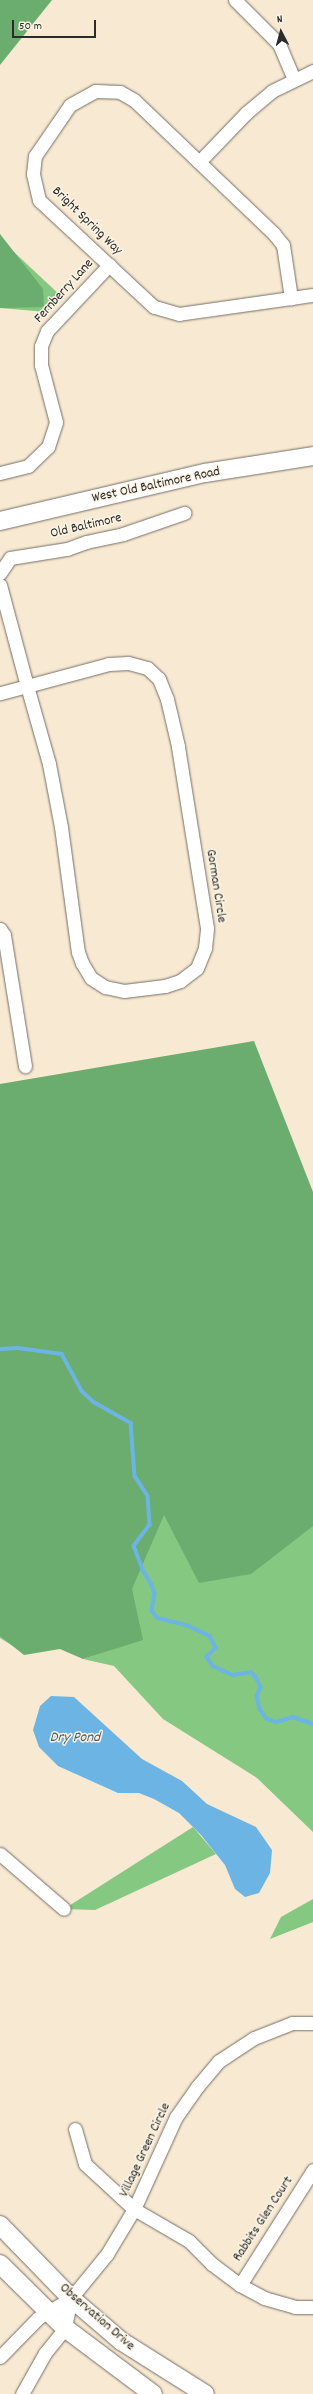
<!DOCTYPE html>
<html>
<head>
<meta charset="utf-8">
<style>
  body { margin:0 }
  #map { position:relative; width:313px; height:2394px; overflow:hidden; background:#f8e9d2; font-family:Dekko,sans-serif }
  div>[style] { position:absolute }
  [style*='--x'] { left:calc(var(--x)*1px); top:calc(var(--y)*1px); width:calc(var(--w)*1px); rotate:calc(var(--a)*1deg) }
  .green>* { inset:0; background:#84c881 }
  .forest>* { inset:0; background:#6bac6f }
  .water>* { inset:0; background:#6cb4e3 }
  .stream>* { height:3.5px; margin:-1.75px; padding:0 1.75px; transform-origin:1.75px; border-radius:1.75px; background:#6cb4e3 }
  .roads { filter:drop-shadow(0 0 1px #736e65) drop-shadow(0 0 1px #736e65) }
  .street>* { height:13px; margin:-6.5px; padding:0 6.5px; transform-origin:6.5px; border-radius:6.5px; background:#fff }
  .secondary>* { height:18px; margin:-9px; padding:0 9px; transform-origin:9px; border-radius:9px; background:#fff }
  span { translate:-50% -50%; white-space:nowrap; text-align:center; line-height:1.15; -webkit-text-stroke:3px #fcf5e5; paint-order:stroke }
  .street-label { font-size:14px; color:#2b2b2b }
  .water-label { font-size:15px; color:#425b6b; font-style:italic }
  .north { position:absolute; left:261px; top:12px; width:40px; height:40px; -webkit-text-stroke:3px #fcf5e5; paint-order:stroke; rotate:354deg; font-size:11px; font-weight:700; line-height:16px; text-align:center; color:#2b2b2b }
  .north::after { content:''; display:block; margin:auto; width:14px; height:18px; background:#2b2b2b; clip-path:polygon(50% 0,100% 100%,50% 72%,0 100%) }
  .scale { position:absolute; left:12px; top:20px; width:84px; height:18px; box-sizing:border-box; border:2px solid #2b2b2b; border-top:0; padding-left:5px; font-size:12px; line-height:14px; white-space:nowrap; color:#2b2b2b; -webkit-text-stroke:3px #fcf5e5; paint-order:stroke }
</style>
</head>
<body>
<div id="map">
  <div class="green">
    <i style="clip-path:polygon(0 239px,61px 296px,47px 312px,0 308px)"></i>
    <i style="clip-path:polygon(0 1151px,313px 1248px,313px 1832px,257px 1778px,163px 1719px,114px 1666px,83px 1659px,125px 1645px,123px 1643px,23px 1652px,0 1638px)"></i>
    <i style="clip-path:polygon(193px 1827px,216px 1854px,95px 1910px,64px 1909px)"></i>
    <i style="clip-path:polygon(313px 1899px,313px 1922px,270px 1939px,281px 1917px)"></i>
  </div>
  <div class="forest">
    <i style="clip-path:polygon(0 0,52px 0,0 65px)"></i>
    <i style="clip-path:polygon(0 234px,43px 289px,44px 307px,0 308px)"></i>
    <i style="clip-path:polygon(254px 1041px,313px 1192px,313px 1526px,251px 1574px,199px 1583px,164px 1515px,132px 1589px,143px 1640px,83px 1659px,60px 1649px,24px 1655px,0 1636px,0 1084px)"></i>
  </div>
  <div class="water">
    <i style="clip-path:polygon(51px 1696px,74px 1697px,142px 1759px,182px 1781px,207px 1804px,256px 1827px,272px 1850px,270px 1873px,259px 1893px,245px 1897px,235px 1889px,225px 1865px,201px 1835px,179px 1813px,154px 1799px,139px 1793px,118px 1793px,58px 1766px,39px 1747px,33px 1730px,40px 1706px)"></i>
  </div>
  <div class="stream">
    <i style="--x:0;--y:1349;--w:18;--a:-3"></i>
    <i style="--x:18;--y:1348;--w:44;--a:7.8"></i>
    <i style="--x:62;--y:1354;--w:42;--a:61.6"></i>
    <i style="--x:82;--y:1391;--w:16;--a:43"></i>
    <i style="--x:94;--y:1402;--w:43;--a:29.6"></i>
    <i style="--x:131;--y:1423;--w:53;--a:85.7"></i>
    <i style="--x:135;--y:1476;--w:24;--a:57"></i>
    <i style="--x:148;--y:1496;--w:29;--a:86"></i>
    <i style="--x:150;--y:1525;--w:26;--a:127"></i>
    <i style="--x:134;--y:1546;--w:26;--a:69"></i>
    <i style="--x:143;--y:1570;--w:17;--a:59"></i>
    <i style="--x:152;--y:1585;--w:9;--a:72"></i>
    <i style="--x:155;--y:1594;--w:17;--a:100"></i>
    <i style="--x:152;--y:1611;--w:9;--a:49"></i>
    <i style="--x:158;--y:1618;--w:30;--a:14"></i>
    <i style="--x:187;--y:1625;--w:25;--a:26"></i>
    <i style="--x:210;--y:1636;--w:13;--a:63"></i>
    <i style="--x:216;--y:1648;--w:13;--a:135"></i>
    <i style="--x:207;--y:1657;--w:11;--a:56"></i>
    <i style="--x:213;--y:1666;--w:22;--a:24"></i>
    <i style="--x:233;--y:1675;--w:18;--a:-9"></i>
    <i style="--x:251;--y:1672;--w:7;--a:45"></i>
    <i style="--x:256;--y:1677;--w:11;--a:63"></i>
    <i style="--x:261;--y:1687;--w:10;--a:114"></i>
    <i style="--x:257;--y:1696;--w:13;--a:77"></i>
    <i style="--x:260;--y:1709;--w:12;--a:55"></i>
    <i style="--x:267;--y:1719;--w:10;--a:17"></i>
    <i style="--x:277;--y:1722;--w:17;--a:-17"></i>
    <i style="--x:293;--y:1717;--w:21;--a:19"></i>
  </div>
  <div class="roads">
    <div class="street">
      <i style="--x:235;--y:0;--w:62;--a:45"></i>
      <i style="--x:279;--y:44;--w:38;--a:67"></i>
      <i style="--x:95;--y:91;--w:25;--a:2"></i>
      <i style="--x:120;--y:92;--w:16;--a:30"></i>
      <i style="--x:134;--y:100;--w:194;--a:43.7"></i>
      <i style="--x:274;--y:234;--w:14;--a:51"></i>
      <i style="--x:283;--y:245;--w:54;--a:81.4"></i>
      <i style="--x:291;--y:298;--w:113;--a:171.9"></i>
      <i style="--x:179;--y:314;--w:26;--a:-164"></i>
      <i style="--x:154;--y:307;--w:157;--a:-137.1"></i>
      <i style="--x:39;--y:200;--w:27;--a:-103"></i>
      <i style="--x:33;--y:174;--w:18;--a:-84"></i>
      <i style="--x:35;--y:156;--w:62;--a:-55.5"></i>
      <i style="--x:70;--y:105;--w:29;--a:-29"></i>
      <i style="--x:199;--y:162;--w:68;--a:-46.2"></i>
      <i style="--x:246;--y:113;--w:34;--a:-40"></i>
      <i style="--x:272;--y:91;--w:46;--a:-26"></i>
      <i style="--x:291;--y:298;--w:22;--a:-8"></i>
      <i style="--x:0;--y:473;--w:29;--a:-14"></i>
      <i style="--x:28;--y:466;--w:28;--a:-44"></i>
      <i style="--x:48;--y:447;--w:26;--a:-72"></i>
      <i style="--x:56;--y:422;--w:59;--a:-104.7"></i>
      <i style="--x:41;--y:365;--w:19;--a:-90"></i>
      <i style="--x:41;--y:346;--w:16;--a:-68"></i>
      <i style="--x:47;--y:331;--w:91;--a:-46.8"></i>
      <i style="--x:0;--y:573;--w:18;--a:-56"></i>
      <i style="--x:10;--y:558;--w:58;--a:-9"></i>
      <i style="--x:67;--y:549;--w:20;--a:-20"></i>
      <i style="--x:86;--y:542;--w:38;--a:-12"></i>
      <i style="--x:123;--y:534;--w:65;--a:-19"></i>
      <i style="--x:0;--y:585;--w:16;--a:75"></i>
      <i style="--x:4;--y:600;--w:89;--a:75"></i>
      <i style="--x:27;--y:686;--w:81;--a:74.2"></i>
      <i style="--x:49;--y:764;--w:64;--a:79.2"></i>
      <i style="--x:61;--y:827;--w:126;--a:82.3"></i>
      <i style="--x:78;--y:952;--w:12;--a:70"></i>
      <i style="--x:82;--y:963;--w:17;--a:59"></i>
      <i style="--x:91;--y:978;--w:17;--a:33"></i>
      <i style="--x:105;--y:987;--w:19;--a:12"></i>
      <i style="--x:124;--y:991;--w:41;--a:-7"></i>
      <i style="--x:165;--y:986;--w:16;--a:-18"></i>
      <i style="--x:180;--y:981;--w:21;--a:-37"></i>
      <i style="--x:197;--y:968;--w:22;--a:-68"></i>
      <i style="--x:205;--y:948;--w:20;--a:-84"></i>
      <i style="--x:207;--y:928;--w:184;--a:-99.1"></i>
      <i style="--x:178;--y:746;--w:48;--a:-103.2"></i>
      <i style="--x:167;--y:699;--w:22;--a:-112"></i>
      <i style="--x:159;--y:679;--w:16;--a:-137"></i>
      <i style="--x:147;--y:668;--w:20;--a:-165"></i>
      <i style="--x:128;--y:663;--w:19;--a:177"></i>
      <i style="--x:109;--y:664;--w:85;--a:165"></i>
      <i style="--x:27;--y:686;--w:28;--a:165"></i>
      <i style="--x:0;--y:929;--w:7;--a:56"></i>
      <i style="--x:4;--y:935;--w:133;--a:80.9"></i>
      <i style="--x:0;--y:1854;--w:84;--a:40.7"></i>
      <i style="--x:75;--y:2129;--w:36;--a:74"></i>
      <i style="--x:85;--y:2164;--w:67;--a:42.6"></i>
      <i style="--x:134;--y:2209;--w:64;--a:30.2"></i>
      <i style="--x:189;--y:2241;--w:33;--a:45"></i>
      <i style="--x:212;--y:2264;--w:35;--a:37"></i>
      <i style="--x:240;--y:2285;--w:27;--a:28"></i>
      <i style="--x:264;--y:2298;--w:32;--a:16"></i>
      <i style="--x:295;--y:2307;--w:18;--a:0"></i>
      <i style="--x:240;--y:2285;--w:136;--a:-57.6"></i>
      <i style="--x:0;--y:2357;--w:54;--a:-45.7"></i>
      <i style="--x:38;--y:2318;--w:39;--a:-31"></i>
      <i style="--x:71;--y:2298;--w:57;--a:-50.7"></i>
      <i style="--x:107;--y:2254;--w:52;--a:-59"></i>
      <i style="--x:134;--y:2209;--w:101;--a:-65.5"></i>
      <i style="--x:176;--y:2117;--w:37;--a:-55"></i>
      <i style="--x:197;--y:2087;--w:34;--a:-50"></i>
      <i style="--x:219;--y:2061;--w:42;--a:-33.3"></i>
      <i style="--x:254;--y:2038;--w:41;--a:-21.5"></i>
      <i style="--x:292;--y:2023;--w:21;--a:0"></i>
      <i style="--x:22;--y:2394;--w:47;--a:-60.7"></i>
      <i style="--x:45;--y:2353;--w:32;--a:-51"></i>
      <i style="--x:65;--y:2328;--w:31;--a:-79"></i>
    </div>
    <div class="secondary">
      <i style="--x:0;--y:521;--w:211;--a:-13.2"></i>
      <i style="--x:205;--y:473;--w:109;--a:-8.9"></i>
      <i style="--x:0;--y:2225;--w:102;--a:45.8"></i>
      <i style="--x:71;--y:2298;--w:66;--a:40.7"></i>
      <i style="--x:121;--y:2341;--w:99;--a:32.2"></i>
      <i style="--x:0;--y:2264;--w:91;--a:44.6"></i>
      <i style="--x:65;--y:2328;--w:110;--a:36.9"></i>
    </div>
  </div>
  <div class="street-label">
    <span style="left:87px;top:221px;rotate:44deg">Bright Spring Way</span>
    <span style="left:64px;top:291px;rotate:-48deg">Fernberry Lane</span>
    <span style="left:156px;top:485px;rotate:-12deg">West Old Baltimore Road</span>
    <span style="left:86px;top:526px;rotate:-13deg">Old Baltimore</span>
    <span style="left:216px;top:886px;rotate:81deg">Gorman Circle</span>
    <span style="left:145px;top:2150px;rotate:-65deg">Village Green Circle</span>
    <span style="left:263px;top:2219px;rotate:-57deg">Rabbits Glen Court</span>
    <span style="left:97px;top:2317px;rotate:41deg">Observation Drive</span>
  </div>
  <div class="water-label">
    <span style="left:75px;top:1739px">Dry Pond</span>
  </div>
  <div class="north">N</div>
  <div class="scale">50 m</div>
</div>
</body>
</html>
